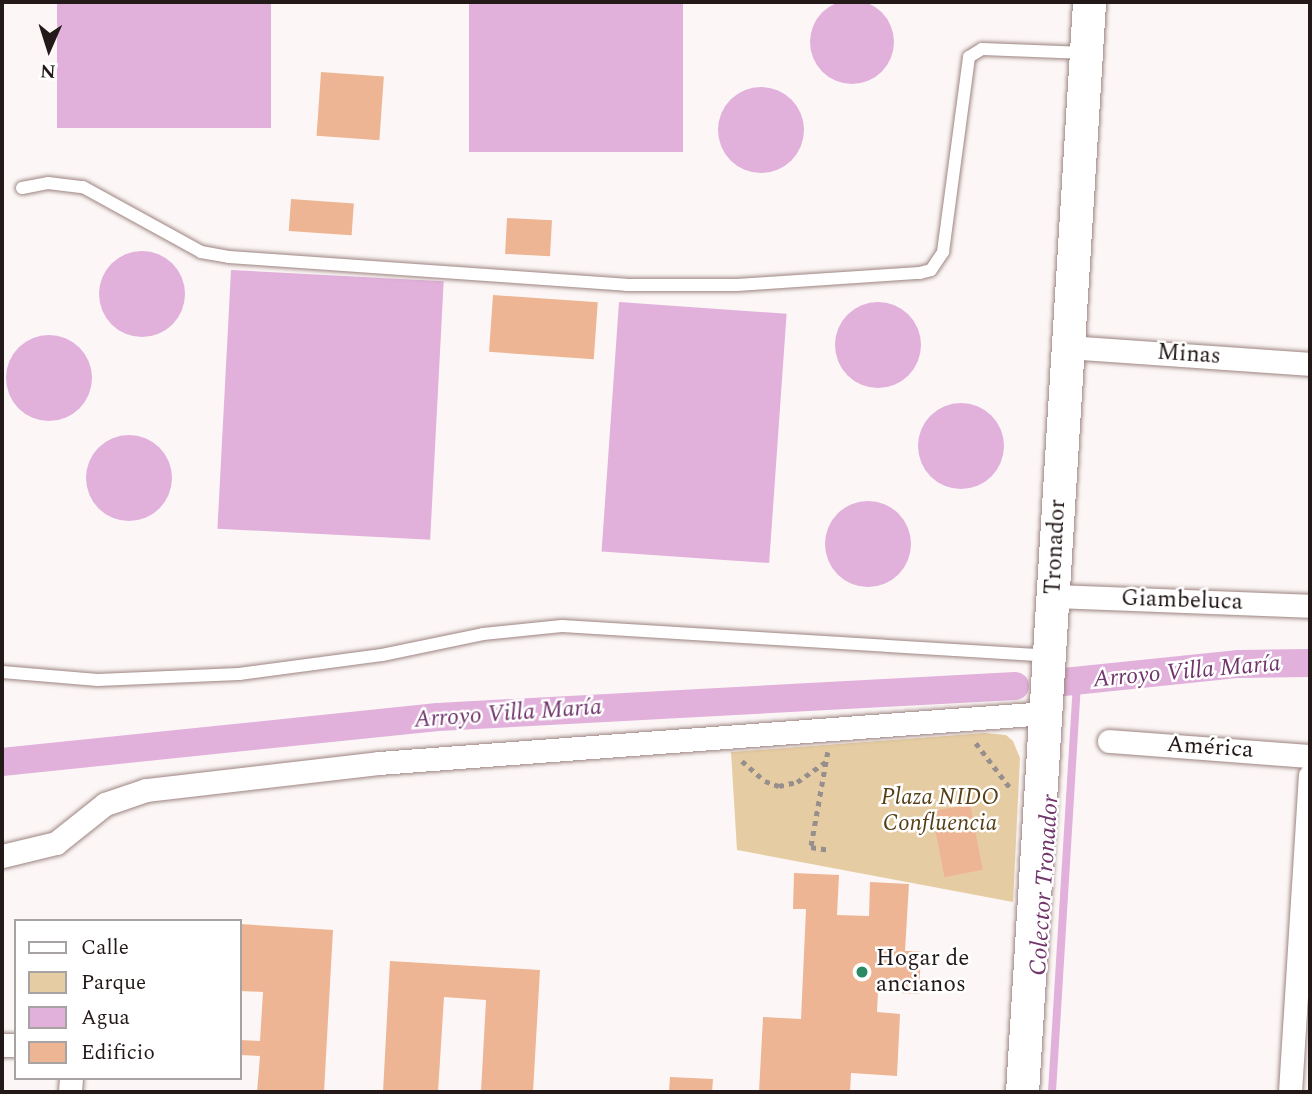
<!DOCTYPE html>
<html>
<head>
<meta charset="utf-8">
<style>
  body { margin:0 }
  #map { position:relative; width:1312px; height:1094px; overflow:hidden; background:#fcf7f6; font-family:Spectral,serif }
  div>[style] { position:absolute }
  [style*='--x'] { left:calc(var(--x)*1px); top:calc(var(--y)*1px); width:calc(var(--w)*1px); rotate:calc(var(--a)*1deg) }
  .green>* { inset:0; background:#e6cca2 }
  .water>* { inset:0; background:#e1b1db; transform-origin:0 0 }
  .round { border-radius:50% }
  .stream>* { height:8px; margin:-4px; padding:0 4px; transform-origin:4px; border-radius:4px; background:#e1b1db }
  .canal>* { height:28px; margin:-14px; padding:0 14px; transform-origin:14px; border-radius:14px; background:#e1b1db }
  .building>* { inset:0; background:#edb593; transform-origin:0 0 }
  .path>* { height:4.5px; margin-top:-2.25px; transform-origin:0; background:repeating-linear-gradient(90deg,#968f8e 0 5px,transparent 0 10px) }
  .roads { filter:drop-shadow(0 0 2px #9d8481) drop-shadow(0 0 2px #9d8481) }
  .lane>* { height:12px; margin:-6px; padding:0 6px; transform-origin:6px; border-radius:6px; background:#fff }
  .street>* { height:23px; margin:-11.5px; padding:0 11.5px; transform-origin:11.5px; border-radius:11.5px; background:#fff }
  .secondary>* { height:33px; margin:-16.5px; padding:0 16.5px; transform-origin:16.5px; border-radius:16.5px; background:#fff }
  .dots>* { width:19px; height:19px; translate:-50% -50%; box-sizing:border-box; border:4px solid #fff; border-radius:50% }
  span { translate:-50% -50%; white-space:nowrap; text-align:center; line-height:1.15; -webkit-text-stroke:5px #fff; paint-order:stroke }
  .street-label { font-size:23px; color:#231918 }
  .park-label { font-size:23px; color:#563f15; font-style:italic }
  .poi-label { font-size:23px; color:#231918 }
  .left { translate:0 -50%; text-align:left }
  .water-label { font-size:24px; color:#70366c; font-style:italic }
  .frame { position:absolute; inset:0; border:4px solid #231918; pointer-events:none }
  .legend { position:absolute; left:14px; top:919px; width:228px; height:161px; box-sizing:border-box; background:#fff; border:2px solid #a7a3a3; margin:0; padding:9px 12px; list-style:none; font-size:21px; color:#231918 }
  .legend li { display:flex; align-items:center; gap:14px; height:35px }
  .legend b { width:35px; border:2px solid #a7a3a3 }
  .north { position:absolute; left:14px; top:14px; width:70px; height:70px; -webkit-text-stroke:5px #fff; paint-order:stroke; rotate:183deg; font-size:19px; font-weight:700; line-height:28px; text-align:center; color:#231918 }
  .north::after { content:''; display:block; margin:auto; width:24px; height:32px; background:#231918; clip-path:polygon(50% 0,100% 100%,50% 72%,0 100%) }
</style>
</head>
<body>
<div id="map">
  <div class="green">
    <i style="clip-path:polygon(985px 733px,1006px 735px,1013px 741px,1020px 758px,1013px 902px,737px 850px,731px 752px)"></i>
  </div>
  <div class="water">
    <i class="round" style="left:810px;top:0;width:84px;height:84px"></i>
    <i style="left:57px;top:2px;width:214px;height:126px"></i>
    <i style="left:469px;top:2px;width:214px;height:150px"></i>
    <i class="round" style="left:718px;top:87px;width:86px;height:86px"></i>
    <i class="round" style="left:99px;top:251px;width:86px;height:86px"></i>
    <i style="left:231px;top:270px;width:213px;height:259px;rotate:3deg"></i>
    <i style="left:619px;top:302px;width:168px;height:250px;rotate:4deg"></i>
    <i class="round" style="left:835px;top:302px;width:86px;height:86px"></i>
    <i class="round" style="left:6px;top:335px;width:86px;height:86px"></i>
    <i class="round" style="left:918px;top:403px;width:86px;height:86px"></i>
    <i class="round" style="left:86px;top:435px;width:86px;height:86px"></i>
    <i class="round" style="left:825px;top:501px;width:86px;height:86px"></i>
  </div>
  <div class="stream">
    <i style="--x:1052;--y:1092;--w:412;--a:-86.5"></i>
  </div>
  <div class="canal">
    <i style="--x:1064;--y:682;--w:176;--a:-5.9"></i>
    <i style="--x:1239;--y:664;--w:71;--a:-0.8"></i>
    <i style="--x:2;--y:762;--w:438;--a:-5.9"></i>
    <i style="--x:438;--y:717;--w:578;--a:-3.08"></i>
  </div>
  <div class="building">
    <i style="left:321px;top:72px;width:63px;height:64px;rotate:4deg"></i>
    <i style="left:291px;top:199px;width:63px;height:32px;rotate:4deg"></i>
    <i style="left:507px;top:218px;width:45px;height:36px;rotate:3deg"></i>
    <i style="left:493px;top:295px;width:105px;height:57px;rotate:4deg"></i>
    <i style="left:970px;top:804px;width:67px;height:39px;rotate:79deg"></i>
    <i style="clip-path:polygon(794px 873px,839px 875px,837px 915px,869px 916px,870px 882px,909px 884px,905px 951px,921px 951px,919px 994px,878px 992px,877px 1012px,900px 1014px,897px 1076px,851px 1073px,850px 1092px,759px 1092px,763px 1017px,801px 1019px,806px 909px,793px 909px)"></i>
    <i style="clip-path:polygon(240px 924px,333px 930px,324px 1092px,257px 1092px,260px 1056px,240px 1055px,240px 1040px,260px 1041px,263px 992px,240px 991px)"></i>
    <i style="clip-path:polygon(390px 961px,540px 970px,533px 1092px,481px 1092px,486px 1000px,444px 997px,438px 1092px,383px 1092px)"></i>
    <i style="clip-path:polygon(670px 1077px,713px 1079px,712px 1092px,669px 1092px)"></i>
  </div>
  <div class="path">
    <i style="--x:976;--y:743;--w:58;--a:52.7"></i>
    <i style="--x:828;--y:752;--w:97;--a:100.1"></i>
    <i style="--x:811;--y:847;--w:19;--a:9"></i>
    <i style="--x:742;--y:761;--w:30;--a:41"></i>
    <i style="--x:765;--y:781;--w:15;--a:20"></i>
    <i style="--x:779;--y:786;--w:18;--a:-13"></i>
    <i style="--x:797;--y:782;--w:35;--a:-35"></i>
  </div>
  <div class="roads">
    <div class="lane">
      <i style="--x:22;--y:188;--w:26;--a:-11"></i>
      <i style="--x:48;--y:183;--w:35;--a:7"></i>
      <i style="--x:83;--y:187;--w:135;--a:28.8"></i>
      <i style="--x:201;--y:252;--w:28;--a:10"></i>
      <i style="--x:229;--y:257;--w:398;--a:4"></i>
      <i style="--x:626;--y:285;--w:111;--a:0"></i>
      <i style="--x:737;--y:285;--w:183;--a:-3.8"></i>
      <i style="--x:920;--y:273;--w:11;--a:-15"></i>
      <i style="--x:931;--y:270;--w:22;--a:-56"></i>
      <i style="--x:943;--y:252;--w:197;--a:-82.4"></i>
      <i style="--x:969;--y:57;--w:15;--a:-32"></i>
      <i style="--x:982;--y:49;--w:104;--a:2.2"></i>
      <i style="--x:2;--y:672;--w:96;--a:4.8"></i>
      <i style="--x:98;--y:680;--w:141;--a:-2.4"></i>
      <i style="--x:239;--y:674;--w:144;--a:-7.6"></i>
      <i style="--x:382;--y:655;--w:103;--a:-11.7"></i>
      <i style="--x:483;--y:634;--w:79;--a:-5.8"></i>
      <i style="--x:562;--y:626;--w:488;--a:3.5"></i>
    </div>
    <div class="street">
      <i style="--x:1068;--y:347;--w:243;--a:4"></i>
      <i style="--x:1053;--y:596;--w:257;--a:2.2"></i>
      <i style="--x:1109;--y:741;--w:202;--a:4.3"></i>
      <i style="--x:2;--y:856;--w:56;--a:-13.5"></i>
      <i style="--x:56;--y:843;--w:63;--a:-38.5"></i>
      <i style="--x:105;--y:804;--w:43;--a:-18.9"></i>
      <i style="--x:146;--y:790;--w:235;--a:-6.6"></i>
      <i style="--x:379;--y:763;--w:669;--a:-4.29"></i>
      <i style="--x:2;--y:1045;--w:14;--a:0"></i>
      <i style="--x:70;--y:1092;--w:14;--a:-86"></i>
      <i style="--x:1290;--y:1092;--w:317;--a:-86.4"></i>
    </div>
    <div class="secondary">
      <i style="--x:1022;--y:1092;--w:1092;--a:-86.48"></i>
    </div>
  </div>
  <div class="dots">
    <i style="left:862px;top:972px;background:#2a8a62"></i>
  </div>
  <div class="street-label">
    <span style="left:1189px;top:355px;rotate:4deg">Minas</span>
    <span style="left:1056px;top:547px;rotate:-87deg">Tronador</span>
    <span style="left:1182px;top:601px;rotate:2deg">Giambeluca</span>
    <span style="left:1210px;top:748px;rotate:4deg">América</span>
  </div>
  <div class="park-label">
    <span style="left:940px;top:811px">Plaza NIDO<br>Confluencia</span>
  </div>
  <div class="poi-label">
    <span class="left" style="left:876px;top:972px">Hogar de<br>ancianos</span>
  </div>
  <div class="water-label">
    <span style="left:1187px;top:672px;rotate:-5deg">Arroyo Villa María</span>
    <span style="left:508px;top:714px;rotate:-4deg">Arroyo Villa María</span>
    <span style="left:1045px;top:885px;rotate:-86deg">Colector Tronador</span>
  </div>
  <div class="frame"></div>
  <ul class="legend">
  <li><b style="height:9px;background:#fff"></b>Calle</li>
  <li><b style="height:19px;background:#e6cca2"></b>Parque</li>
  <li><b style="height:19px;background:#e1b1db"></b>Agua</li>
  <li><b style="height:19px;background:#edb593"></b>Edificio</li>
  </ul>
  <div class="north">N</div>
</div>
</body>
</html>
